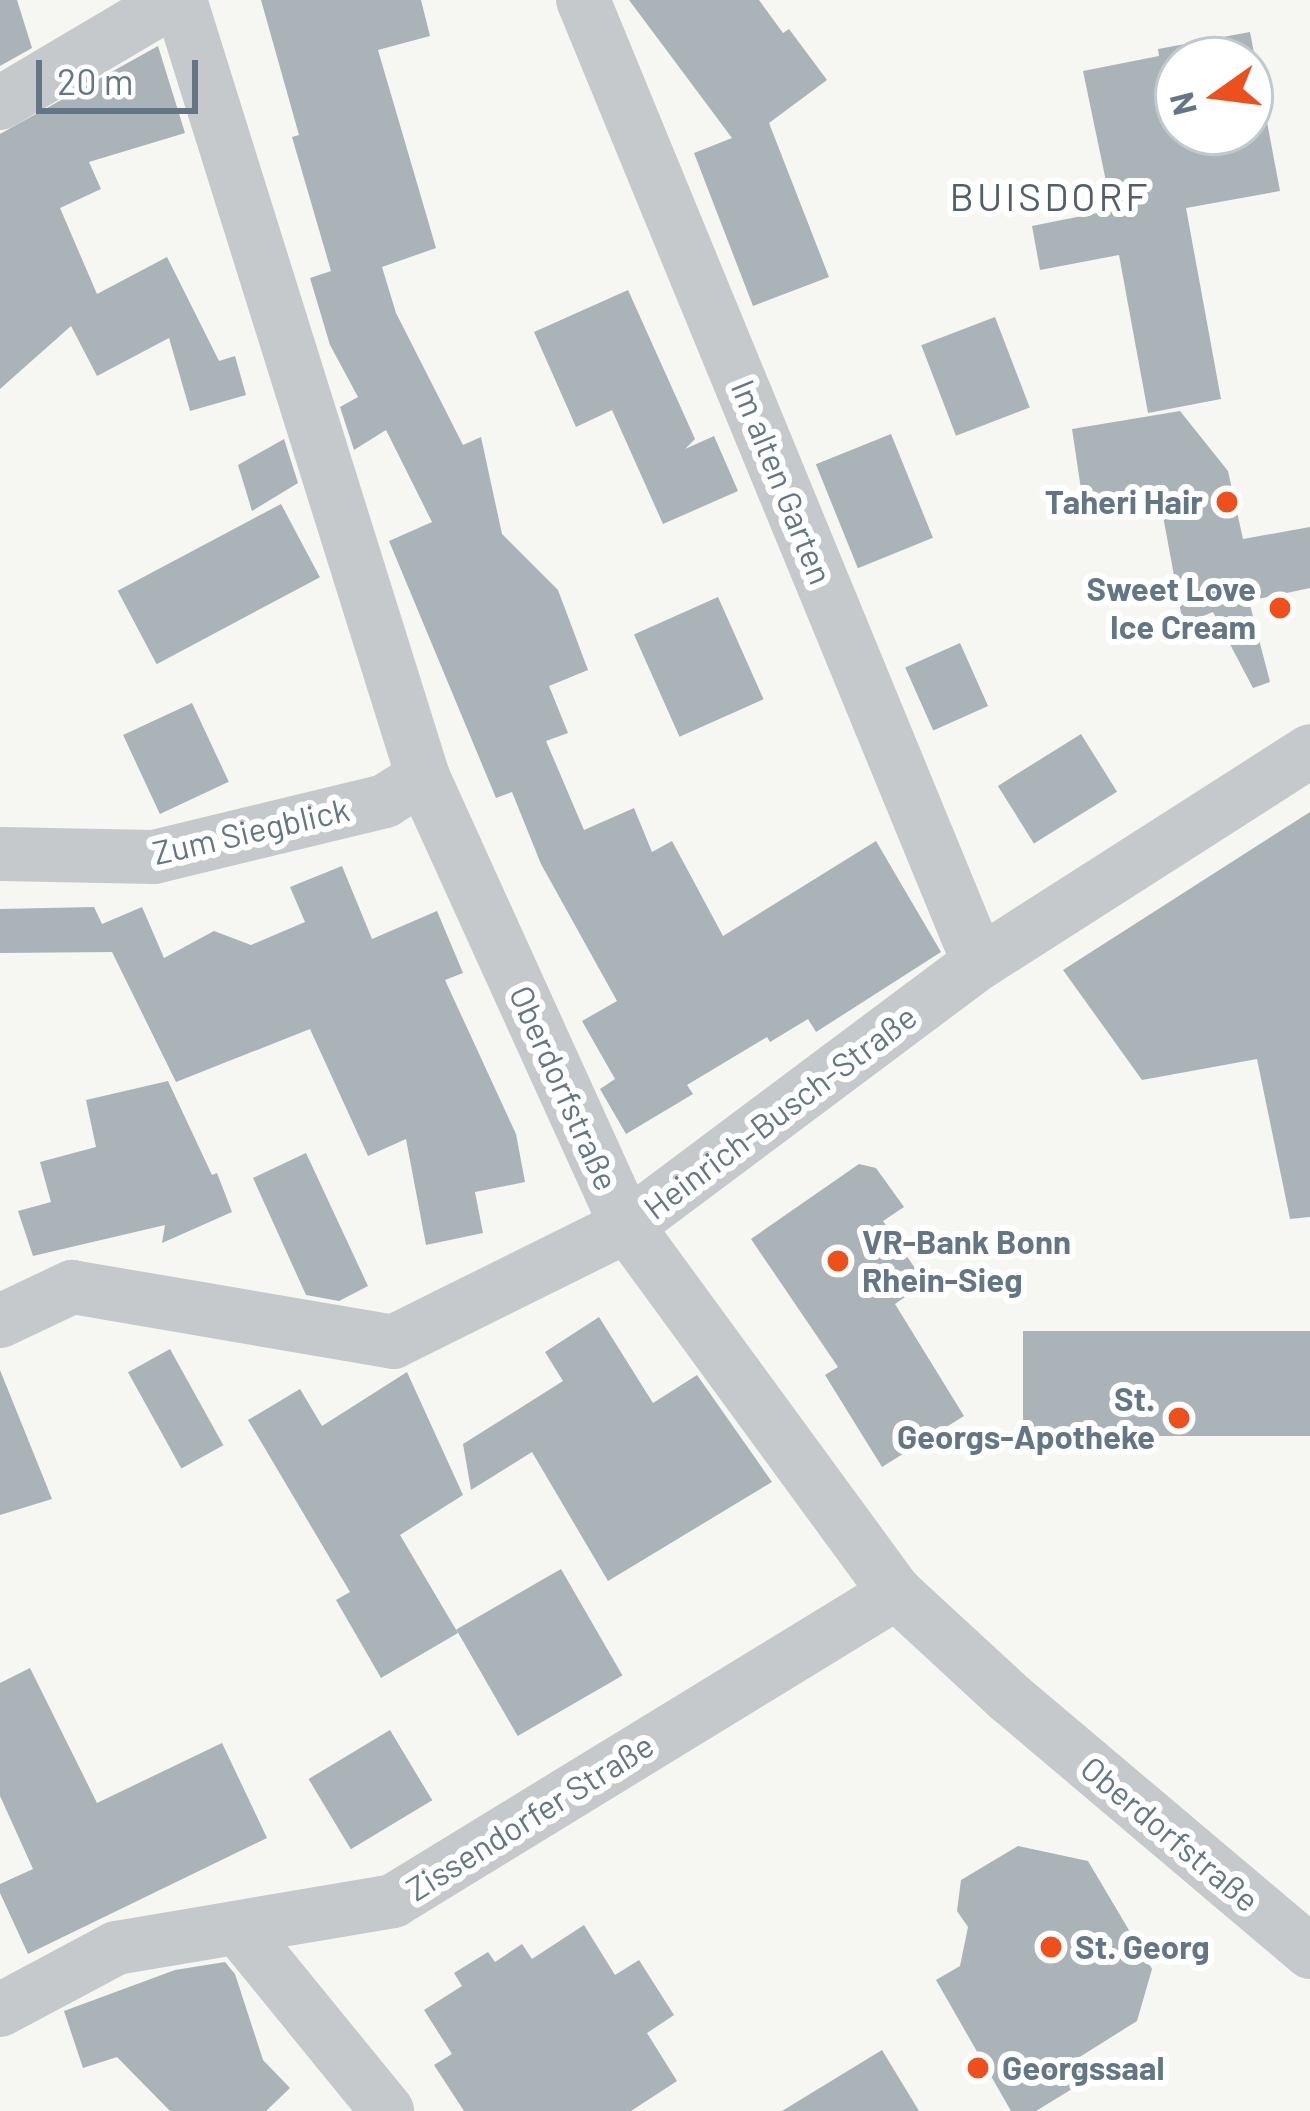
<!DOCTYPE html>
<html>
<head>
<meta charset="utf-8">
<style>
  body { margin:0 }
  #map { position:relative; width:1310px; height:2111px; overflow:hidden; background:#f6f6f2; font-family:Barlow,sans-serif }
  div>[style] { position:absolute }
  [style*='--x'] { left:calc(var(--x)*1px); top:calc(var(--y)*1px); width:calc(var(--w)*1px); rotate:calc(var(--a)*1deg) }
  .building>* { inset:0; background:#aab3b8; transform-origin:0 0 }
  .minor>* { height:54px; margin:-27px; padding:0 27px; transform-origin:27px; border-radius:27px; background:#c5c9cc }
  .dots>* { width:33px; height:33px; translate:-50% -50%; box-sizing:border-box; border:6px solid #fff; border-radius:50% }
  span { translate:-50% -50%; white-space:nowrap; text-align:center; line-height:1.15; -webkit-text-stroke:12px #fff; paint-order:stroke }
  .street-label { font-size:33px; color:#637685 }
  .poi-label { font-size:33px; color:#637685; font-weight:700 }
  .right { translate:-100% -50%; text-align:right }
  .left { translate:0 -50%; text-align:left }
  .quarter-label { font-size:39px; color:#525f6a; letter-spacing:3px }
  .north { position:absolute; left:1154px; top:36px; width:120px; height:120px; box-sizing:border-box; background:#fff; border:3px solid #c1c8ce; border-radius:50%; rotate:256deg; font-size:33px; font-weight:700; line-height:48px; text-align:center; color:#637685 }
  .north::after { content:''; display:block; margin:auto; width:42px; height:54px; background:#ed501c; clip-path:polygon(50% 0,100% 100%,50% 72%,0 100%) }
  .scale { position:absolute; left:36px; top:60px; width:162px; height:54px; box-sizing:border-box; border:6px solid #637685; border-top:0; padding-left:15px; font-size:36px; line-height:42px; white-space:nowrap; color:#637685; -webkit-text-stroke:9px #fff; paint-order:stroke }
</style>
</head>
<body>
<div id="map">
  <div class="building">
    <i style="clip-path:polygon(0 0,17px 0,32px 48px,0 66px)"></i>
    <i style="clip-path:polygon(261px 0,421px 0,430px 36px,378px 50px,436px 248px,382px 267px,396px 313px,463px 445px,481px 437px,502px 534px,558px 590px,588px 670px,549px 686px,568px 733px,546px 741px,584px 830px,634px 808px,652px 852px,672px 841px,723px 936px,876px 841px,941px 952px,816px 1032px,808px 1019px,770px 1042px,767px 1037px,687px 1085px,693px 1094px,626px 1134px,600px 1089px,615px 1079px,582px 1021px,617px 1001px,541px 864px,512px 792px,496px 798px,389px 541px,432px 522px,386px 430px,354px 450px,340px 407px,358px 397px,330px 345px,310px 278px,331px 271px,292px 137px,299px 135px)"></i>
    <i style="clip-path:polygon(629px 0,759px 0,783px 33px,789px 29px,827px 80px,769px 123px,829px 277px,753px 306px,694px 153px,732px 138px)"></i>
    <i style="clip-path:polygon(evenodd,1250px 32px,1280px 191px,1186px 208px,1221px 399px,1148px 413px,1119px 255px,1040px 270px,1032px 226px,1112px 210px,1083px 71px,1159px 56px,1158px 49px,1250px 32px,1178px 60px,1250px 60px,1250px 132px,1178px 132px,1178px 60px)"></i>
    <i style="clip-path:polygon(158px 46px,185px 133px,89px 162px,101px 189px,60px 208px,97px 294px,167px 257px,219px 361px,235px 356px,246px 395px,190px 411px,169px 338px,97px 376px,71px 326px,0 389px,0 134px)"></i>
    <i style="clip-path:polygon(628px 290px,695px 439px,685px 449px,714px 436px,738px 491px,663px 524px,612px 410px,576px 427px,534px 332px)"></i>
    <i style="left:995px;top:317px;width:97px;height:79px;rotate:69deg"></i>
    <i style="clip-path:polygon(1180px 411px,1228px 471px,1243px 539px,1310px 527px,1310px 588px,1249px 601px,1270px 682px,1253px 688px,1213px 612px,1183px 624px,1160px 500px,1085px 516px,1072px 429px)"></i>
    <i style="left:891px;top:434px;width:112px;height:81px;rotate:68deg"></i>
    <i style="clip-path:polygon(284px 439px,298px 483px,252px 511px,238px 465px)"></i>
    <i style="left:281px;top:504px;width:83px;height:185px;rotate:62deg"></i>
    <i style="left:718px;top:597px;width:112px;height:92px;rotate:66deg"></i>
    <i style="left:960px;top:643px;width:69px;height:60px;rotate:66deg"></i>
    <i style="left:192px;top:703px;width:87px;height:76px;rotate:65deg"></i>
    <i style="left:1081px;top:734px;width:68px;height:98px;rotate:58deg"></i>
    <i style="clip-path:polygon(1310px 812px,1310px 1217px,1290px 1219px,1257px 1059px,1142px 1080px,1063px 970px)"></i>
    <i style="clip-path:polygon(342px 866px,372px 939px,437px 911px,463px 973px,445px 980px,516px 1134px,525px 1182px,475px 1192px,483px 1233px,426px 1245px,406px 1139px,368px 1156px,310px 1029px,176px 1082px,112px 952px,0 953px,0 909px,94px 907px,102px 924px,142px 907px,164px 958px,214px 931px,251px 945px,305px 922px,290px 887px)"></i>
    <i style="clip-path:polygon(168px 1081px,212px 1175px,217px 1173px,232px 1212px,162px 1243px,165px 1225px,33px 1256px,18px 1211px,51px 1202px,40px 1162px,96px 1147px,86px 1100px)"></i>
    <i style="clip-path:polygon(306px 1153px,368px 1286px,339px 1301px,306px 1295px,253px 1178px)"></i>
    <i style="clip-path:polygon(859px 1164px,876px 1168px,904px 1207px,883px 1221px,925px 1283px,895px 1304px,964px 1416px,882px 1467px,825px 1375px,838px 1367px,751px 1239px)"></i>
    <i style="clip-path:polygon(599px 1317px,653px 1403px,697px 1375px,772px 1482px,608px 1581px,532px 1452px,471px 1490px,463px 1444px,563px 1381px,545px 1352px)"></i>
    <i style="left:1310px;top:1331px;width:105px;height:287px;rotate:90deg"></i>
    <i style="left:170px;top:1349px;width:110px;height:48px;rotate:61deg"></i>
    <i style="clip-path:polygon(0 1370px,52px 1499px,0 1515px)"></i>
    <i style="clip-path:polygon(407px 1372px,463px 1495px,400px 1535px,458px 1633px,381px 1678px,336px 1600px,350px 1592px,248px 1420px,300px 1389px,322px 1426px)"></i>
    <i style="left:561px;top:1569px;width:123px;height:121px;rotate:60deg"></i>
    <i style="clip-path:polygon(30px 1668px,97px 1803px,222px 1743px,267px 1838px,28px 1954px,0 1893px,0 1884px,33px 1869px,0 1796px,0 1683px)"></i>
    <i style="left:390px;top:1730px;width:82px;height:95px;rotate:59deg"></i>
    <i style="clip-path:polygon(1018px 1846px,1088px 1861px,1152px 1969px,1137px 2021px,1078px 2058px,1090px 2078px,1036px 2111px,1011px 2111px,936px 1980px,960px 1966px,968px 1927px,957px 1911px,961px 1880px)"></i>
    <i style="clip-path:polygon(584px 1925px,615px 1975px,639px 1960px,674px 2015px,647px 2033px,677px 2081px,631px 2111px,464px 2111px,434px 2065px,452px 2054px,424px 2010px,462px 1986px,454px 1973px,488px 1952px,495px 1962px,522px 1944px,532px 1959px)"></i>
    <i style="clip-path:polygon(225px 1962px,235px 1974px,263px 2060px,290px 2088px,266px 2111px,170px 2111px,117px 2057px,83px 2068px,64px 2011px,175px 1970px)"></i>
    <i style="clip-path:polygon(882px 2050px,919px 2111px,782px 2111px)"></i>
  </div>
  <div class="minor">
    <i style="--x:180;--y:0;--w:814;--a:72.63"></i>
    <i style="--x:423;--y:777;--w:493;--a:65.6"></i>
    <i style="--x:627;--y:1226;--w:455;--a:53.8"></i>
    <i style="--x:896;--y:1593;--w:156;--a:42.7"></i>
    <i style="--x:1011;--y:1699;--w:392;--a:40.2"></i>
    <i style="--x:583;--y:0;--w:1041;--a:67.65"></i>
    <i style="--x:0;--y:103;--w:202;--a:-30.6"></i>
    <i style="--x:0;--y:854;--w:154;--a:1.1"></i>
    <i style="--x:154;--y:857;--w:238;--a:-13.6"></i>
    <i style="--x:385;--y:801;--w:45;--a:-32.3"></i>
    <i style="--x:0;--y:1321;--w:80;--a:-25.3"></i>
    <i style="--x:72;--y:1287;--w:326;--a:9.7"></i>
    <i style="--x:393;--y:1342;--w:261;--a:-26.4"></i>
    <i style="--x:627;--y:1226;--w:439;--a:-36.8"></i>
    <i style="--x:979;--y:963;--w:393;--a:-32.6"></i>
    <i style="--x:238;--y:1928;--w:236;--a:50.8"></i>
    <i style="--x:0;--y:2010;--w:132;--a:-28.1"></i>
    <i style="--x:116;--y:1948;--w:281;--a:-9.6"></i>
    <i style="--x:393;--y:1901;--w:590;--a:-31.48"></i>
  </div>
  <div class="dots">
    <i style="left:1227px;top:502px;background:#ed501c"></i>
    <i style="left:1280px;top:608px;background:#ed501c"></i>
    <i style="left:838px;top:1261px;background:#ed501c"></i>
    <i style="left:1179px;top:1418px;background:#ed501c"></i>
    <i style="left:1051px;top:1947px;background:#ed501c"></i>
    <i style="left:978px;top:2068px;background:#ed501c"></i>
  </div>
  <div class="street-label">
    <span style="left:782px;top:482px;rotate:68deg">Im alten Garten</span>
    <span style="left:251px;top:831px;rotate:-13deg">Zum Siegblick</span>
    <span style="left:564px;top:1088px;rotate:66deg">Oberdorfstraße</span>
    <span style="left:780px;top:1112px;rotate:-37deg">Heinrich-Busch-Straße</span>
    <span style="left:530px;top:1817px;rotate:-32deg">Zissendorfer Straße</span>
    <span style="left:1170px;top:1834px;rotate:40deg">Oberdorfstraße</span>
  </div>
  <div class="poi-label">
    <span class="right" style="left:1203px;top:502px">Taheri Hair</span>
    <span class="right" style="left:1256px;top:608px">Sweet Love<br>Ice Cream</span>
    <span class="left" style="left:862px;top:1261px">VR-Bank Bonn<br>Rhein-Sieg</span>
    <span class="right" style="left:1155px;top:1418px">St.<br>Georgs-Apotheke</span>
    <span class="left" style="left:1075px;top:1947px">St. Georg</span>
    <span class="left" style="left:1002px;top:2068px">Georgssaal</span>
  </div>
  <div class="quarter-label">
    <span style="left:1050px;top:196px">BUISDORF</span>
  </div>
  <div class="north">N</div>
  <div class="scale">20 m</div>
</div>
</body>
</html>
